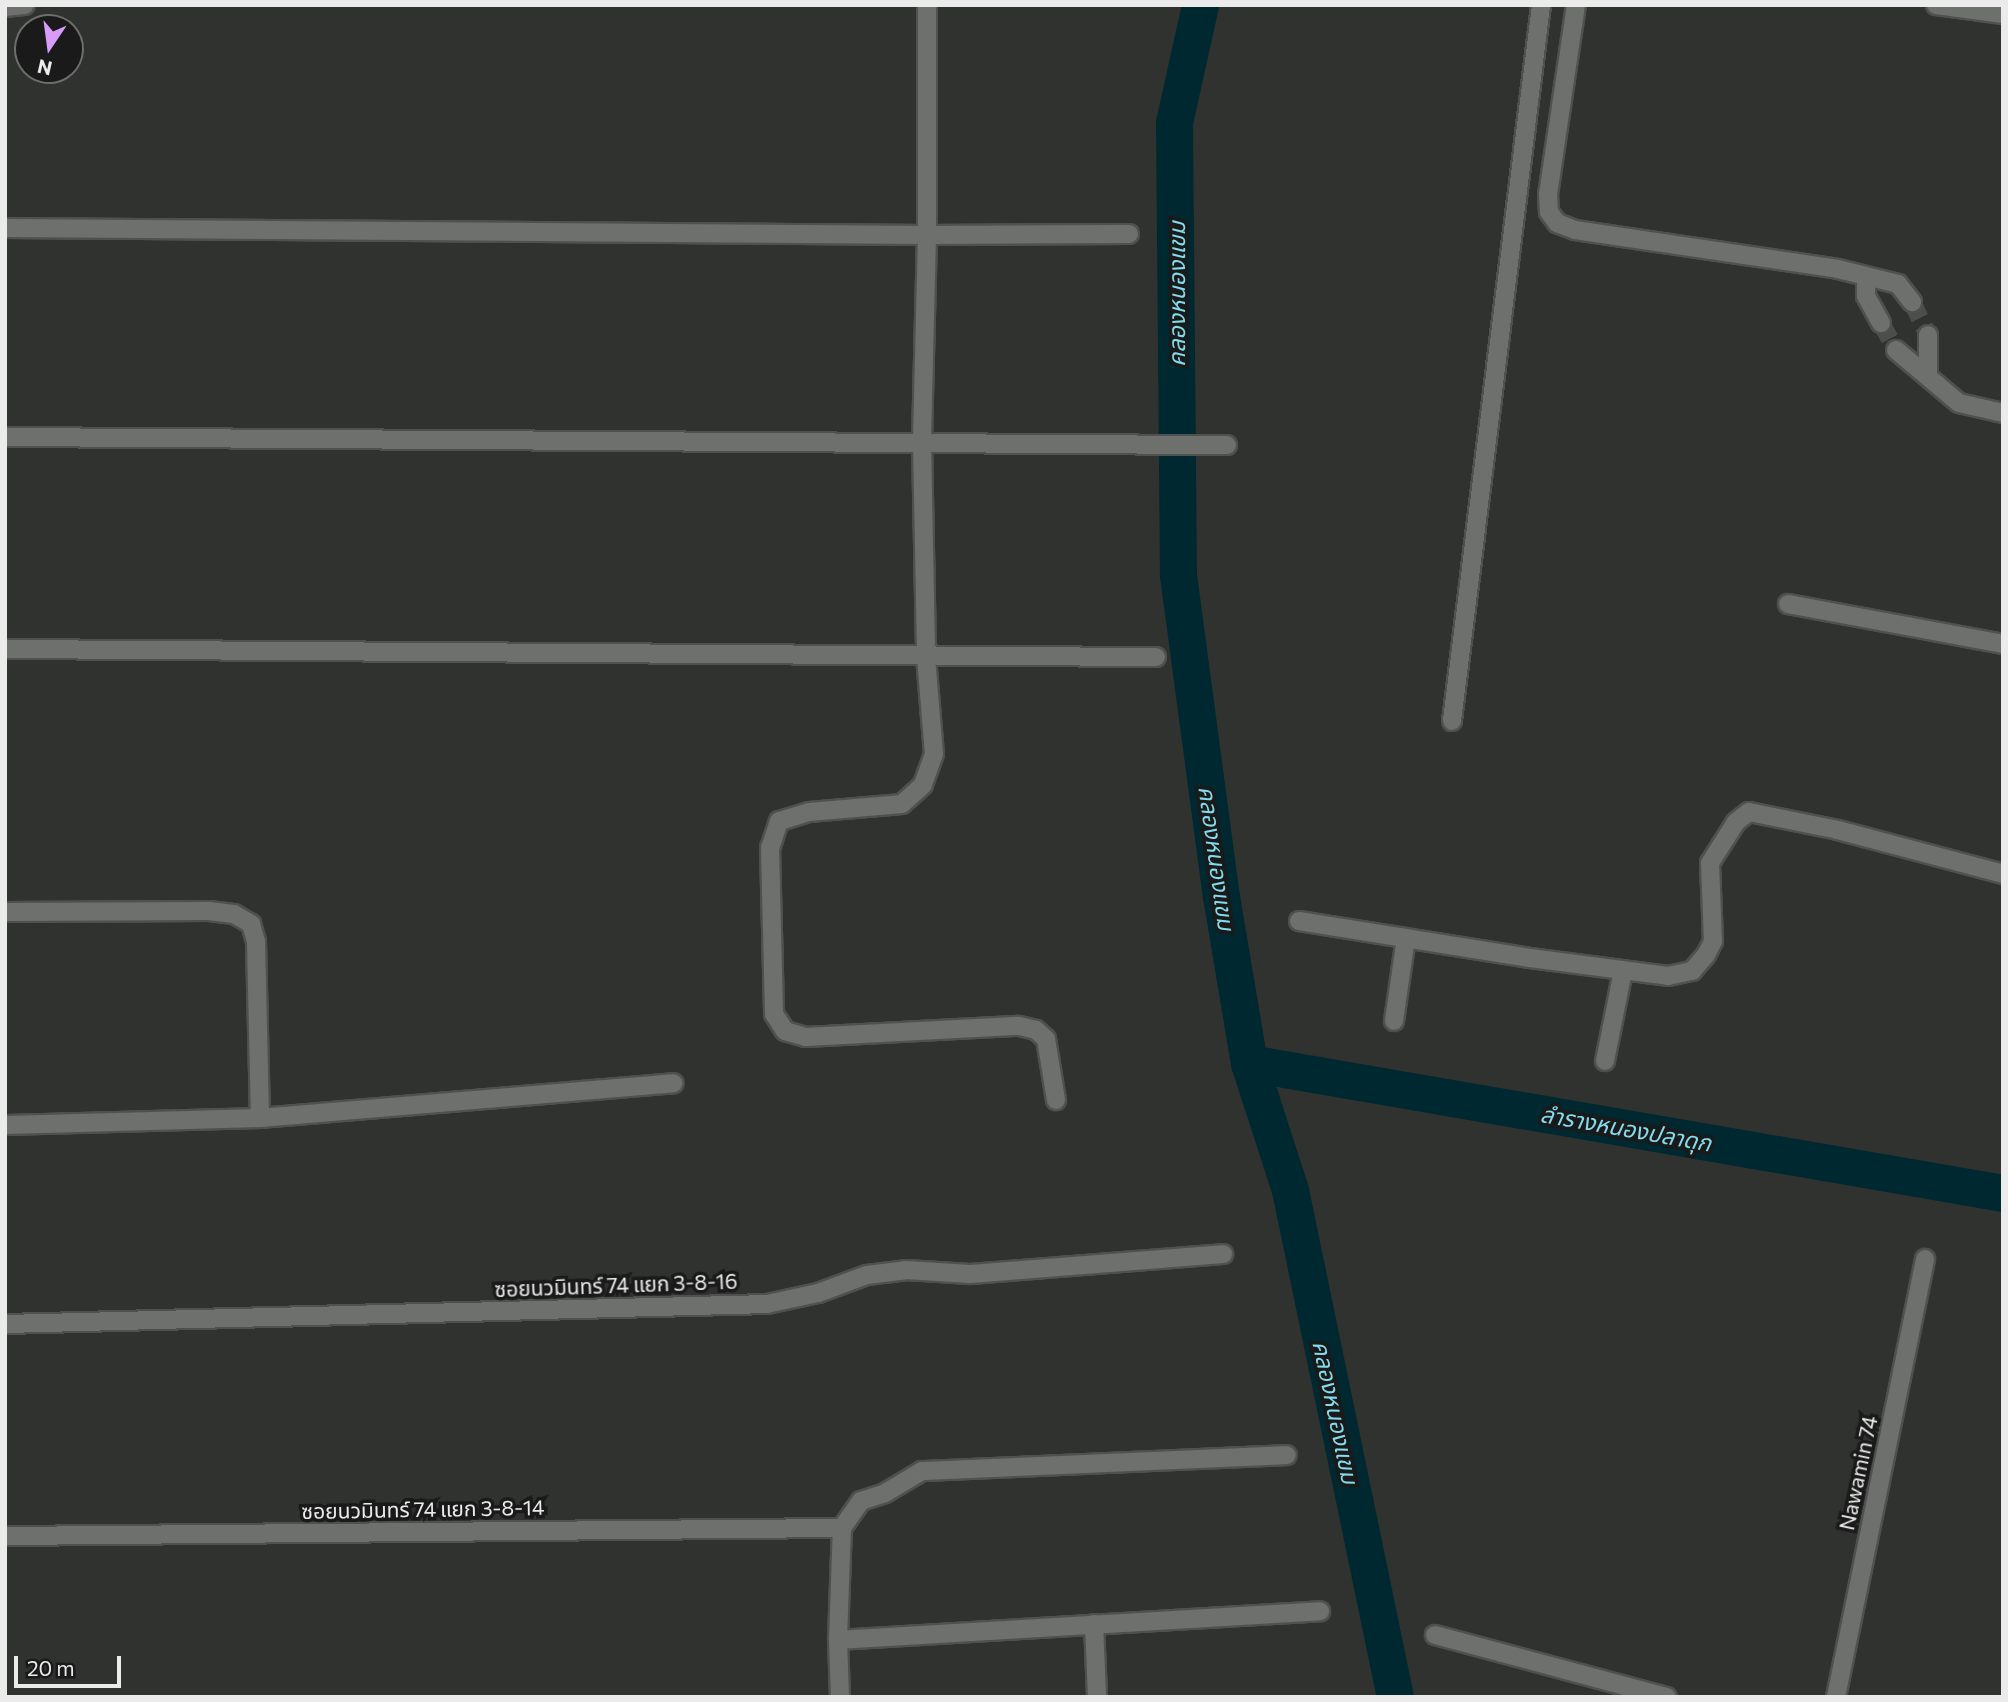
<!DOCTYPE html>
<html>
<head>
<meta charset="utf-8">
<style>
  body { margin:0 }
  #map { position:relative; width:2008px; height:1702px; overflow:hidden; background:#303230; font-family:Commissioner,"Noto Sans Thai",sans-serif }
  div>[style] { position:absolute }
  .canal>* { height:37px; margin:-18.5px; padding:0 18.5px; transform-origin:18.5px; border-radius:18.5px; background:#002830 }
  .street-tunnel>* { height:18px; margin-top:-9px; transform-origin:0; background:repeating-linear-gradient(90deg,#4c4e4c 0 18px,transparent 0 27px) }
  .roads { filter:drop-shadow(2px 0 #4f504f) drop-shadow(-2px 0 #4f504f) drop-shadow(0 2px #4f504f) drop-shadow(0 -2px #4f504f) }
  .street>* { height:18px; margin:-9px; padding:0 9px; transform-origin:9px; border-radius:9px; background:#6e706e }
  span { translate:-50% -50%; white-space:nowrap; text-align:center; line-height:1.15; -webkit-text-stroke:7px #191a19; paint-order:stroke }
  .street-label { font-size:21px; color:#eaebea }
  .water-label { font-size:23px; color:#83dcee; font-style:italic }
  .frame { position:absolute; inset:0; border:7px solid #eaebea; pointer-events:none }
  .north { position:absolute; left:14px; top:14px; width:70px; height:70px; box-sizing:border-box; background:#191a19; border:2px solid #6d6e6d; border-radius:50%; rotate:193deg; font-size:19px; font-weight:700; line-height:28px; text-align:center; color:#eaebea }
  .north::after { content:''; display:block; margin:auto; width:24px; height:32px; background:#d89bf8; clip-path:polygon(50% 0,100% 100%,50% 72%,0 100%) }
  .scale { position:absolute; left:14px; top:1656px; width:107px; height:32px; box-sizing:border-box; border:4px solid #eaebea; border-top:0; padding-left:9px; font-size:21px; line-height:24px; white-space:nowrap; color:#eaebea; -webkit-text-stroke:5px #191a19; paint-order:stroke }
</style>
</head>
<body>
<div id="map">
  <div class="canal">
    <i style="left:1200px;top:5px;width:120px;rotate:102.5deg"></i>
    <i style="left:1174px;top:122px;width:453px;rotate:89.5deg"></i>
    <i style="left:1178px;top:575px;width:324px;rotate:82.4deg"></i>
    <i style="left:1221px;top:896px;width:169px;rotate:80.5deg"></i>
    <i style="left:1249px;top:1063px;width:133px;rotate:72.1deg"></i>
    <i style="left:1290px;top:1190px;width:518px;rotate:78.3deg"></i>
    <i style="left:1249px;top:1063px;width:765px;rotate:9.78deg"></i>
  </div>
  <div class="street-tunnel">
    <i style="left:1912px;top:302px;width:37px;rotate:64deg"></i>
    <i style="left:1881px;top:323px;width:31px;rotate:61deg"></i>
  </div>
  <div class="roads">
    <div class="street">
      <i style="left:927px;top:5px;width:230px;rotate:90deg"></i>
      <i style="left:927px;top:235px;width:207px;rotate:91.4deg"></i>
      <i style="left:922px;top:442px;width:215px;rotate:88.9deg"></i>
      <i style="left:926px;top:657px;width:97px;rotate:85.3deg"></i>
      <i style="left:934px;top:754px;width:33px;rotate:110deg"></i>
      <i style="left:923px;top:785px;width:28px;rotate:138deg"></i>
      <i style="left:902px;top:804px;width:93px;rotate:175.1deg"></i>
      <i style="left:809px;top:812px;width:31px;rotate:163deg"></i>
      <i style="left:779px;top:821px;width:28px;rotate:108deg"></i>
      <i style="left:770px;top:848px;width:166px;rotate:88.6deg"></i>
      <i style="left:774px;top:1014px;width:20px;rotate:57deg"></i>
      <i style="left:785px;top:1031px;width:22px;rotate:16deg"></i>
      <i style="left:806px;top:1037px;width:213px;rotate:-3deg"></i>
      <i style="left:1019px;top:1026px;width:17px;rotate:13deg"></i>
      <i style="left:1036px;top:1030px;width:13px;rotate:42deg"></i>
      <i style="left:1046px;top:1039px;width:62px;rotate:80.7deg"></i>
      <i style="left:1576px;top:5px;width:191px;rotate:98.4deg"></i>
      <i style="left:1548px;top:194px;width:18px;rotate:87deg"></i>
      <i style="left:1549px;top:212px;width:14px;rotate:54deg"></i>
      <i style="left:1557px;top:223px;width:19px;rotate:21deg"></i>
      <i style="left:1575px;top:230px;width:266px;rotate:8.4deg"></i>
      <i style="left:1838px;top:269px;width:62px;rotate:14deg"></i>
      <i style="left:1898px;top:284px;width:23px;rotate:52deg"></i>
      <i style="left:1936px;top:5px;width:68px;rotate:7.7deg"></i>
      <i style="left:5px;top:7px;width:20px;rotate:-6deg"></i>
      <i style="left:5px;top:228px;width:922px;rotate:0.43deg"></i>
      <i style="left:927px;top:235px;width:202px;rotate:-0.3deg"></i>
      <i style="left:1866px;top:278px;width:18px;rotate:90deg"></i>
      <i style="left:1866px;top:296px;width:31px;rotate:61deg"></i>
      <i style="left:1928px;top:335px;width:41px;rotate:90deg"></i>
      <i style="left:1896px;top:350px;width:82px;rotate:40.1deg"></i>
      <i style="left:1959px;top:403px;width:45px;rotate:12.8deg"></i>
      <i style="left:5px;top:437px;width:1222px;rotate:0.38deg"></i>
      <i style="left:1788px;top:604px;width:219px;rotate:10.5deg"></i>
      <i style="left:5px;top:649px;width:1151px;rotate:0.4deg"></i>
      <i style="left:1452px;top:721px;width:722px;rotate:-82.91deg"></i>
      <i style="left:5px;top:912px;width:204px;rotate:-0.3deg"></i>
      <i style="left:209px;top:911px;width:25px;rotate:7deg"></i>
      <i style="left:234px;top:914px;width:20px;rotate:30deg"></i>
      <i style="left:251px;top:924px;width:19px;rotate:74deg"></i>
      <i style="left:256px;top:942px;width:176px;rotate:88.7deg"></i>
      <i style="left:1299px;top:921px;width:234px;rotate:9.1deg"></i>
      <i style="left:1530px;top:958px;width:139px;rotate:7.4deg"></i>
      <i style="left:1668px;top:976px;width:25px;rotate:-12deg"></i>
      <i style="left:1692px;top:971px;width:21px;rotate:-49deg"></i>
      <i style="left:1706px;top:955px;width:16px;rotate:-63deg"></i>
      <i style="left:1713px;top:941px;width:78px;rotate:-92.2deg"></i>
      <i style="left:1710px;top:863px;width:49px;rotate:-57.6deg"></i>
      <i style="left:1736px;top:822px;width:16px;rotate:-38deg"></i>
      <i style="left:1749px;top:812px;width:91px;rotate:11.4deg"></i>
      <i style="left:1838px;top:830px;width:171px;rotate:14.9deg"></i>
      <i style="left:1394px;top:1021px;width:84px;rotate:-81.8deg"></i>
      <i style="left:1605px;top:1061px;width:92px;rotate:-78.7deg"></i>
      <i style="left:5px;top:1125px;width:255px;rotate:-1.6deg"></i>
      <i style="left:260px;top:1118px;width:415px;rotate:-4.8deg"></i>
      <i style="left:5px;top:1324px;width:762px;rotate:-1.5deg"></i>
      <i style="left:767px;top:1304px;width:52px;rotate:-12.2deg"></i>
      <i style="left:818px;top:1293px;width:52px;rotate:-20.2deg"></i>
      <i style="left:867px;top:1275px;width:39px;rotate:-7deg"></i>
      <i style="left:906px;top:1270px;width:64px;rotate:3.6deg"></i>
      <i style="left:970px;top:1274px;width:254px;rotate:-4.5deg"></i>
      <i style="left:5px;top:1536px;width:837px;rotate:-0.55deg"></i>
      <i style="left:1094px;top:1624px;width:73px;rotate:87.6deg"></i>
      <i style="left:1435px;top:1635px;width:240px;rotate:15deg"></i>
      <i style="left:838px;top:1640px;width:483px;rotate:-3.4deg"></i>
      <i style="left:840px;top:1697px;width:57px;rotate:-92deg"></i>
      <i style="left:838px;top:1640px;width:112px;rotate:-88deg"></i>
      <i style="left:842px;top:1528px;width:33px;rotate:-55deg"></i>
      <i style="left:861px;top:1501px;width:25px;rotate:-18deg"></i>
      <i style="left:885px;top:1493px;width:43px;rotate:-30.7deg"></i>
      <i style="left:922px;top:1471px;width:365px;rotate:-2.5deg"></i>
      <i style="left:1836px;top:1697px;width:447px;rotate:-78.5deg"></i>
    </div>
  </div>
  <div class="street-label">
    <span style="left:616px;top:1285px;rotate:-2deg">ซอยนวมินทร์ 74 แยก 3-8-16</span>
    <span style="left:1858px;top:1473px;rotate:-78deg">Nawamin 74</span>
    <span style="left:423px;top:1509px;rotate:-1deg">ซอยนวมินทร์ 74 แยก 3-8-14</span>
  </div>
  <div class="water-label">
    <span style="left:1176px;top:294px;rotate:-90deg">คลองหนองแขม</span>
    <span style="left:1217px;top:858px;rotate:82deg">คลองหนองแขม</span>
    <span style="left:1626px;top:1128px;rotate:10deg">ลำรางหนองปลาดุก</span>
    <span style="left:1336px;top:1412px;rotate:78deg">คลองหนองแขม</span>
  </div>
  <div class="frame"></div>
  <div class="north">N</div>
  <div class="scale">20 m</div>
</div>
</body>
</html>
